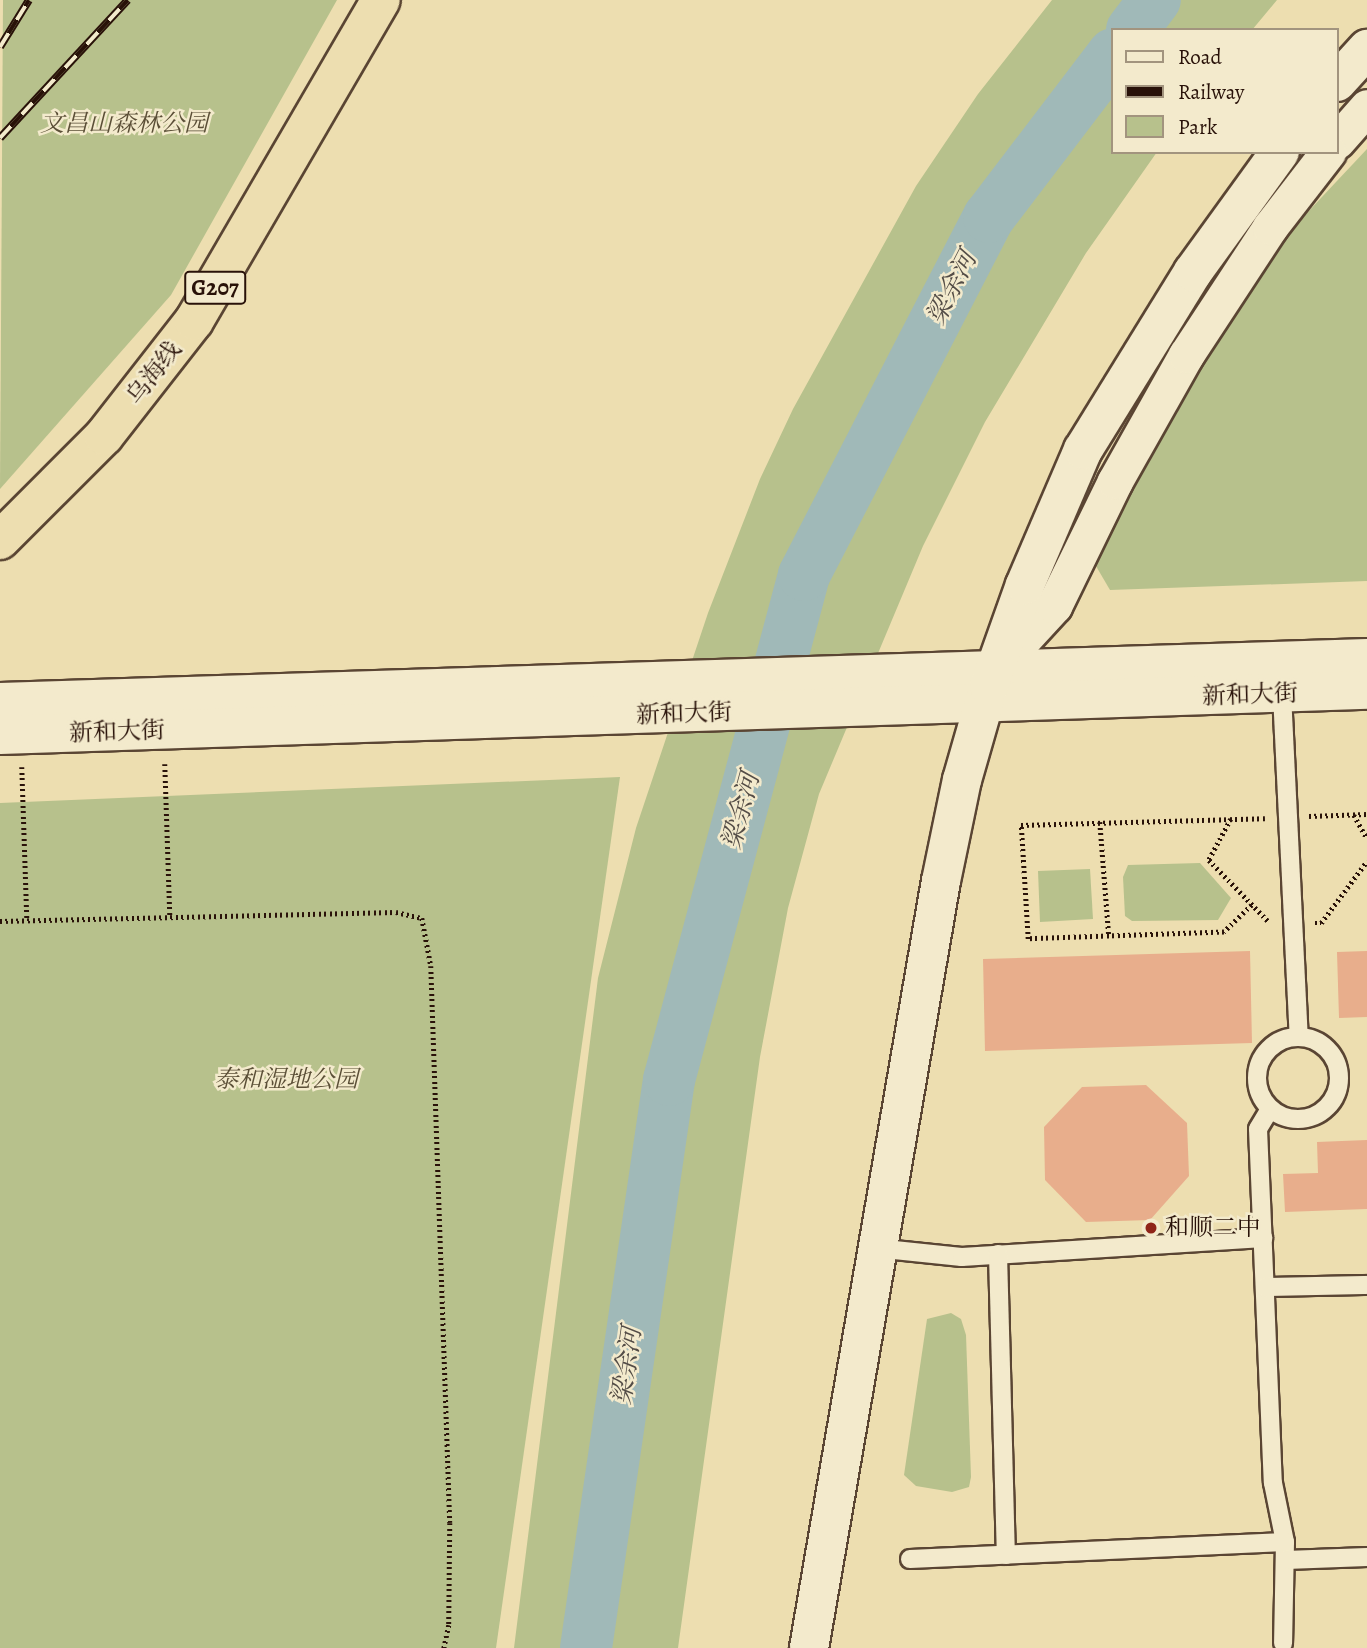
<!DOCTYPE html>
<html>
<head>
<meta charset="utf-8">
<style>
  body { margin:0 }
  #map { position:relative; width:1367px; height:1648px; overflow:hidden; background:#eddeb0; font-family:Alegreya,"Noto Serif SC",serif }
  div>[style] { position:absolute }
  .green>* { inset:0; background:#b7c18c }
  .river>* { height:52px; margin:-26px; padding:0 26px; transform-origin:26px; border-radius:26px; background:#a0b9b8 }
  .building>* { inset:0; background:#e8ae8c }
  .path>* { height:4.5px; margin-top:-2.25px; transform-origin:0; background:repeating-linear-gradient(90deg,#291209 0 2px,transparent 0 5.5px) }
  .roads { filter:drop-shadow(2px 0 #5a4533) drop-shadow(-2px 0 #5a4533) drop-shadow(0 2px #5a4533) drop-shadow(0 -2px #5a4533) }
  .lane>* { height:18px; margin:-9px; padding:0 9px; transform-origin:9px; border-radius:9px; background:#f3eacc }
  .lane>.ring { margin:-9px; padding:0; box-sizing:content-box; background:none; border:18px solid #f3eacc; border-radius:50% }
  .street>* { height:35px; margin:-17.5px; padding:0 17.5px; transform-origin:17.5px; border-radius:17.5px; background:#f3eacc }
  .secondary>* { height:38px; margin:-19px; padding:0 19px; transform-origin:19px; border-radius:19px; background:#f3eacc }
  .highway>* { height:38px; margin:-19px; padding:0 19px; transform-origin:19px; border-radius:19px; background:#eddeb0 }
  .rail>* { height:8px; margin-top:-4px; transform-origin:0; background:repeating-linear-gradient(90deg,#f3eacc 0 16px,#291209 0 32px); box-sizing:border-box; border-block:2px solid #291209 }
  .dots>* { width:19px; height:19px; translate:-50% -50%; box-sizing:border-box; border:4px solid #f3eacc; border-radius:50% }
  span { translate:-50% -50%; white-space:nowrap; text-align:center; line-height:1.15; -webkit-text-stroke:5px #f3eacc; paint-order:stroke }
  .shield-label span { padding:2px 5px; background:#f3eacc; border:2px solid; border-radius:5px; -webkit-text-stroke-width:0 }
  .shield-label { font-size:23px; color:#291209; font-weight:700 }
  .park-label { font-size:24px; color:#5b4f37; font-style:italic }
  .street-label { font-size:24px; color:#291209 }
  .poi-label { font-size:24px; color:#291209 }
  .left { translate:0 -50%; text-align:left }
  .water-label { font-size:26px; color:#534c46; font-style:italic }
  .legend { position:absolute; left:1111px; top:28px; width:228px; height:126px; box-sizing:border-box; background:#f3eacc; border:2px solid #a2947e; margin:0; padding:9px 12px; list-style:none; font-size:21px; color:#291209 }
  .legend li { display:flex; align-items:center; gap:14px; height:35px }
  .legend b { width:35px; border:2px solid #a2947e }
</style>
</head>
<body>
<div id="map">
  <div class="green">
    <i style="clip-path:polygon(3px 0,337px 0,171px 295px,0 489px)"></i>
    <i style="clip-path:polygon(1052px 0,1277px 0,1252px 30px,1113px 30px,1113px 152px,1157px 152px,1086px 253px,985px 422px,923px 546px,819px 794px,788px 908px,760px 1057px,678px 1648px,514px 1648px,598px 978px,636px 828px,708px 613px,760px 479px,793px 409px,916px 186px,978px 94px)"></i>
    <i style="clip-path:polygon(1367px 149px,1367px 581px,1110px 590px,1093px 561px,1191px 378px,1290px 231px)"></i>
    <i style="clip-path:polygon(620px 777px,496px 1648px,0 1648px,0 803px)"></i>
    <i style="clip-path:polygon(1200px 863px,1231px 898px,1218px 920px,1132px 921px,1125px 916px,1123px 877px,1128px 865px)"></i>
    <i style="clip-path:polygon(1090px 869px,1093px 919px,1040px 922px,1038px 871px)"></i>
    <i style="clip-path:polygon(951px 1313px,961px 1319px,966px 1335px,971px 1477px,969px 1487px,952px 1492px,916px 1486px,904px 1475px,927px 1319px)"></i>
  </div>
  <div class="river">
    <i style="left:1132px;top:30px;width:38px;rotate:-53deg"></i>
    <i style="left:586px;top:1648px;width:574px;rotate:-81.69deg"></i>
    <i style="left:669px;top:1080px;width:523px;rotate:-75.03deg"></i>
    <i style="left:804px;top:575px;width:403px;rotate:-62.7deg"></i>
    <i style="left:989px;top:217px;width:205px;rotate:-52.7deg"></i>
  </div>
  <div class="building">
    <i style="clip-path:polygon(1250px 951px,1252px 1043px,985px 1051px,983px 959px)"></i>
    <i style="clip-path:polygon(1367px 951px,1367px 1017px,1339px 1018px,1337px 952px)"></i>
    <i style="clip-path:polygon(1146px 1085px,1187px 1123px,1189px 1176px,1150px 1220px,1086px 1222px,1045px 1180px,1044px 1127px,1082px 1087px)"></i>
    <i style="clip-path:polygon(1367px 1140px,1367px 1209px,1285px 1212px,1283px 1174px,1318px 1173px,1317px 1142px)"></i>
  </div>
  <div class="path">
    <i style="left:165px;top:764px;width:153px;rotate:88.1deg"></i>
    <i style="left:22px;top:767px;width:153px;rotate:88.1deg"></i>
    <i style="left:1354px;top:815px;width:26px;rotate:61deg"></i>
    <i style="left:1309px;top:816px;width:58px;rotate:-2deg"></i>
    <i style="left:1231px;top:819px;width:47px;rotate:118.2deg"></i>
    <i style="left:1209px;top:860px;width:86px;rotate:45.9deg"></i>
    <i style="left:1100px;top:822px;width:114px;rotate:85.5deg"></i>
    <i style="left:1252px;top:905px;width:39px;rotate:136deg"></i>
    <i style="left:1224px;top:932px;width:196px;rotate:178deg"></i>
    <i style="left:1028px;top:939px;width:114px;rotate:-93.5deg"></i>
    <i style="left:1021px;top:825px;width:244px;rotate:-1.6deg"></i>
    <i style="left:0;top:921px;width:396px;rotate:-1.3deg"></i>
    <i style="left:396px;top:912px;width:27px;rotate:13deg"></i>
    <i style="left:422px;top:918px;width:49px;rotate:79.4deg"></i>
    <i style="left:431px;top:966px;width:557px;rotate:88.05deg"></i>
    <i style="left:450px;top:1523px;width:102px;rotate:90.6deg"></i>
    <i style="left:449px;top:1625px;width:24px;rotate:102deg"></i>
    <i style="left:1315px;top:923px;width:6px"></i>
    <i style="left:1321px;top:923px;width:77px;rotate:-53.4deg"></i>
  </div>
  <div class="roads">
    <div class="lane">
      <i style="left:1282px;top:694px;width:343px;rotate:87.2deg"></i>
      <i class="ring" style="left:1257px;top:1037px;width:64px;height:64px"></i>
      <i style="left:1270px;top:1109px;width:23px;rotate:121deg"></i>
      <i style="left:1258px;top:1129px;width:354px;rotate:87.6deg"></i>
      <i style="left:1273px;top:1483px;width:60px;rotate:78.5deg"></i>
      <i style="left:1285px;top:1542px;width:101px;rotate:91.1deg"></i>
      <i style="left:875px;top:1248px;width:87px;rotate:5.9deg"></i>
      <i style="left:962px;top:1257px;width:302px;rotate:-3.6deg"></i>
      <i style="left:998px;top:1254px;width:301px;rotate:88.5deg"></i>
      <i style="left:1265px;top:1287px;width:102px;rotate:-1.1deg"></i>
      <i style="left:910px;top:1559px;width:375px;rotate:-2.6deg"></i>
      <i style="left:1286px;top:1560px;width:81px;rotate:-2.1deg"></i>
    </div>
    <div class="street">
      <i style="left:1337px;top:141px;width:45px;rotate:-48.6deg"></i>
      <i style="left:996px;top:669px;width:86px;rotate:-47.4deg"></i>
      <i style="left:1054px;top:606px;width:139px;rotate:-64deg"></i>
      <i style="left:1115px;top:481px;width:145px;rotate:-60.6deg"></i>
      <i style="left:1186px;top:355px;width:153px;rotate:-56.7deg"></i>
      <i style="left:1270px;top:227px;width:95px;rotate:-52.3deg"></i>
    </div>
    <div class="secondary">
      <i style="left:1337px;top:82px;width:45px;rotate:-47.7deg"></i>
      <i style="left:0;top:702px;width:1368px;rotate:-1.84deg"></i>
      <i style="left:0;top:735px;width:1368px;rotate:-1.89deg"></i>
      <i style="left:809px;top:1648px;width:778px;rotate:-80.24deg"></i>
      <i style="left:941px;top:881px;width:103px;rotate:-78.3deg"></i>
      <i style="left:962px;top:780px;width:98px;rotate:-74deg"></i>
      <i style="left:989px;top:686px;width:107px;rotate:-70.4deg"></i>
      <i style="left:1025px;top:585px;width:147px;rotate:-66.8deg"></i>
      <i style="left:1083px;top:450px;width:209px;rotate:-58.3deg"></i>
      <i style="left:1193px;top:272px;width:148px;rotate:-54.1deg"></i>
    </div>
    <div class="highway">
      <i style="left:0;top:540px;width:147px;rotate:-45deg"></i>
      <i style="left:104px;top:436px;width:146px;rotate:-52deg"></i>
      <i style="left:194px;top:321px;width:371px;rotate:-59.8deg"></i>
    </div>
  </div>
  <div class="rail">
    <i style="left:0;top:47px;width:55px;rotate:-58.3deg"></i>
    <i style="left:0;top:138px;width:188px;rotate:-47.2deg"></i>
  </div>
  <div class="dots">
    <i style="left:1151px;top:1228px;background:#8f2418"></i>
  </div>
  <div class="shield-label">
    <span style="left:215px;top:288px">G207</span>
  </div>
  <div class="park-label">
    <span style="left:124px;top:124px">文昌山森林公园</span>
    <span style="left:286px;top:1080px">泰和湿地公园</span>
  </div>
  <div class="street-label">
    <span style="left:154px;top:373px;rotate:-52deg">乌海线</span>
    <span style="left:1250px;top:695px;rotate:-2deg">新和大街</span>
    <span style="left:684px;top:714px;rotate:-2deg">新和大街</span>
    <span style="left:117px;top:732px;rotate:-2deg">新和大街</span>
  </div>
  <div class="poi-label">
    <span class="left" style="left:1165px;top:1228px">和顺二中</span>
  </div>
  <div class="water-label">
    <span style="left:952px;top:288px;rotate:-63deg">梁余河</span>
    <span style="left:741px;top:811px;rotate:-75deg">梁余河</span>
    <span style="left:627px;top:1366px;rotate:-82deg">梁余河</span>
  </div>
  <ul class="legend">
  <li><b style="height:9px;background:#f3eacc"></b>Road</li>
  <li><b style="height:9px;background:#291209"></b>Railway</li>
  <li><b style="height:19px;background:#b7c18c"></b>Park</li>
  </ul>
</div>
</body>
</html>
